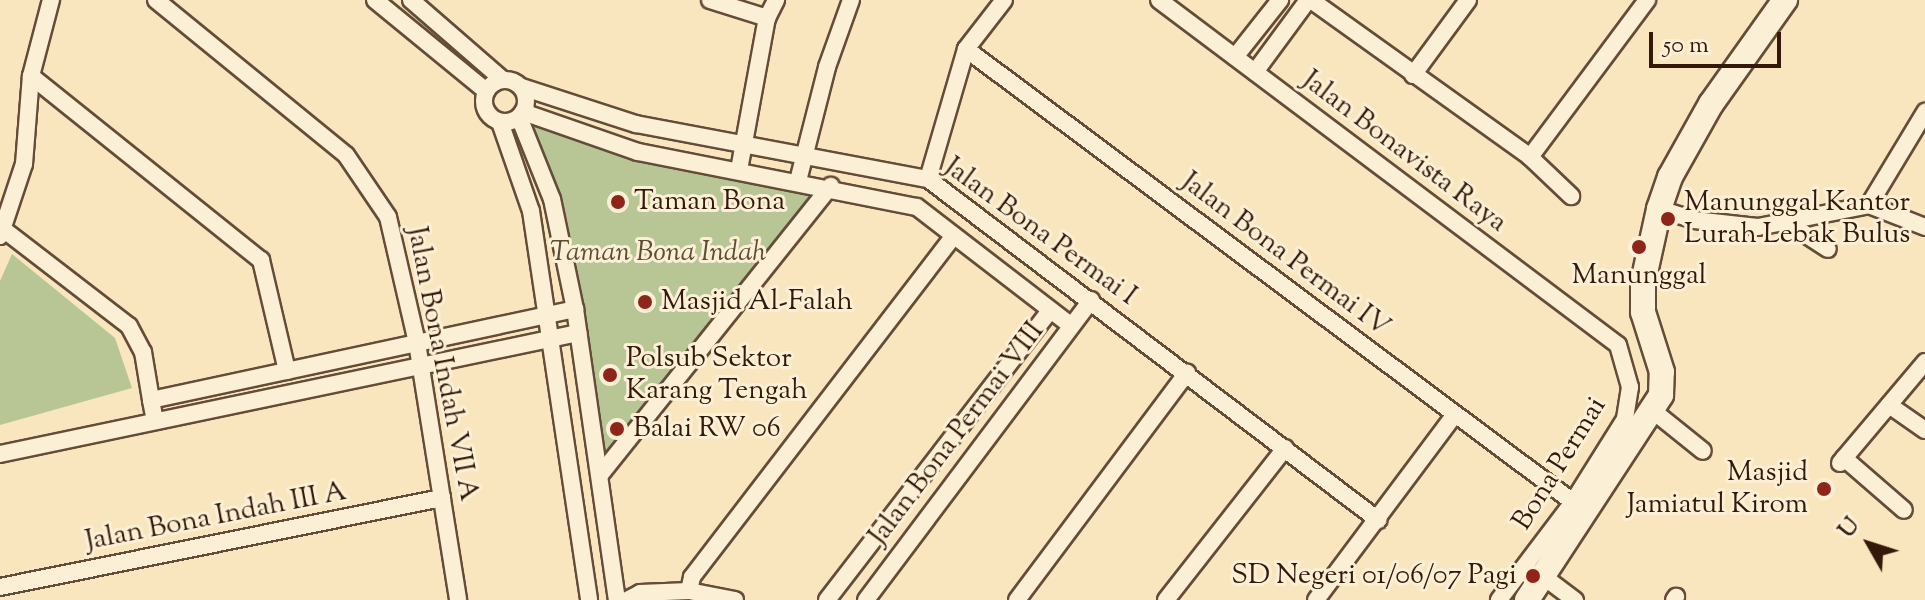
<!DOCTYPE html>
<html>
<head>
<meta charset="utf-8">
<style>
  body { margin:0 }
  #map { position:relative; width:1925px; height:600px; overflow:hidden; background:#f9e6be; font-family:"Sorts Mill Goudy",serif }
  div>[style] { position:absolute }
  .green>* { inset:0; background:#b8c696 }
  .roads { filter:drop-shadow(2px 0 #654c38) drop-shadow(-2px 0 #654c38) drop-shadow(0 2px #654c38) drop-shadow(0 -2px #654c38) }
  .street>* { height:16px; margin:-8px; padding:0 8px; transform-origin:8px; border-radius:8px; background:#fbefd5 }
  .street>.ring { margin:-8px; padding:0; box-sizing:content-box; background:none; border:16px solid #fbefd5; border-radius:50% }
  .secondary>* { height:24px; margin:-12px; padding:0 12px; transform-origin:12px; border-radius:12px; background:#fbefd5 }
  .dots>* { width:22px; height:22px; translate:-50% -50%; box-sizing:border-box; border:4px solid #fbefd5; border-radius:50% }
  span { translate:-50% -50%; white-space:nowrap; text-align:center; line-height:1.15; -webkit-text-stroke:6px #fbefd5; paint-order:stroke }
  .street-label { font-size:28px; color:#34190b }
  .poi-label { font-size:28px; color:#34190b }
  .left { translate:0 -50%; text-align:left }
  .right { translate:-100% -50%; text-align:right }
  .park-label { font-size:28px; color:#5c4d35; font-style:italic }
  .north { position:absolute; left:1829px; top:504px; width:80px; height:80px; -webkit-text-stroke:6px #fbefd5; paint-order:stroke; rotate:309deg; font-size:22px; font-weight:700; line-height:32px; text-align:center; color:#34190b }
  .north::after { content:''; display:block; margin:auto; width:28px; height:36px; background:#34190b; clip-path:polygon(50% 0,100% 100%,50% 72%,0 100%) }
  .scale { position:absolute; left:1649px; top:32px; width:132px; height:36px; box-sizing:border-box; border:4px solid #34190b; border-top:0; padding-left:10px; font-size:24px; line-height:28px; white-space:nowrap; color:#34190b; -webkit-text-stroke:6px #fbefd5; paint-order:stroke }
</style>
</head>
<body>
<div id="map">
  <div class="green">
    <i style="clip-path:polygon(527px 122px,636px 159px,818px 191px,605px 459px,582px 316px)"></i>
    <i style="clip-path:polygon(12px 254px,115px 338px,132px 388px,0 425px,0 281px)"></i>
  </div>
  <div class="roads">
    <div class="street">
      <i style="left:156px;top:0;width:245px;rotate:39.2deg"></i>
      <i style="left:346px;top:155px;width:75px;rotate:55.9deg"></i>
      <i style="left:388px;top:217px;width:129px;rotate:77deg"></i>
      <i style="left:417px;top:343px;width:260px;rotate:80.9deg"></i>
      <i style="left:375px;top:0;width:144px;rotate:39.3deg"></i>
      <i style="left:411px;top:0;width:122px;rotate:41deg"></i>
      <i style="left:710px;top:0;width:60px;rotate:17.5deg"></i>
      <i style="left:1159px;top:0;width:574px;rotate:36.93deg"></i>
      <i style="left:1618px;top:345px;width:44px;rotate:74.1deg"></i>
      <i style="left:1630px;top:387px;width:32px;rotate:99deg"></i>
      <i style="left:1625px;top:419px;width:98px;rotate:122.1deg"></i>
      <i style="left:1573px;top:502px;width:123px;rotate:127.1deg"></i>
      <i style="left:1311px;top:0;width:269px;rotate:35.6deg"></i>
      <i style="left:1530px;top:157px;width:57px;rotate:43.6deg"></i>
      <i style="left:966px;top:49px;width:757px;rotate:36.73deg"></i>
      <i style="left:1235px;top:57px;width:73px;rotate:-51.7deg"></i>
      <i style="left:1255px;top:72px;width:89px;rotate:-53.6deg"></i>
      <i style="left:1413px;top:75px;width:93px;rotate:-53.7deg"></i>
      <i style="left:31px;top:76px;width:295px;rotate:38.7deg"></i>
      <i style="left:261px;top:260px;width:114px;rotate:76.8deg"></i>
      <i class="ring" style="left:484px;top:80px;width:26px;height:26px"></i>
      <i style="left:522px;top:87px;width:120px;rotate:18deg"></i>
      <i style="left:636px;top:124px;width:297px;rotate:10.7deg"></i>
      <i style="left:928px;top:179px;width:565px;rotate:37.15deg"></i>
      <i style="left:523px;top:112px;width:122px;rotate:19.2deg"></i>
      <i style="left:638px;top:152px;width:284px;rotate:11.2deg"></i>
      <i style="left:917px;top:207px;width:193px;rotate:37.6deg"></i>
      <i style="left:519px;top:117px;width:88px;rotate:68.1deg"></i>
      <i style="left:552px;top:199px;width:112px;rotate:78.2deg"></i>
      <i style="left:575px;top:309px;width:294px;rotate:81.8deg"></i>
      <i style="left:500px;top:122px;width:94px;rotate:70.8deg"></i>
      <i style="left:531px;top:211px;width:393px;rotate:81.5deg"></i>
      <i style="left:1530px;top:157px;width:196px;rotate:-53.3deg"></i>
      <i style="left:739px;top:170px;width:155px;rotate:-79.6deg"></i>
      <i style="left:767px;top:18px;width:20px;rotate:-63deg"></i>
      <i style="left:928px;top:179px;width:135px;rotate:-73.7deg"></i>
      <i style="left:966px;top:49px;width:62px;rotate:-52.2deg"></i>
      <i style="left:798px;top:181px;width:118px;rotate:-75.7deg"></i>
      <i style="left:827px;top:67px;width:71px;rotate:-70.3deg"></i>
      <i style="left:1869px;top:205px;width:109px;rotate:-58.9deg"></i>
      <i style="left:1659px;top:209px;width:37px;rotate:17deg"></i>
      <i style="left:1694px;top:220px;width:64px;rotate:6.2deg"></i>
      <i style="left:1758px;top:227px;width:113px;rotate:-11.2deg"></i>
      <i style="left:1869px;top:205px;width:60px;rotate:21.4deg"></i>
      <i style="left:1785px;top:221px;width:51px;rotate:33.1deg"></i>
      <i style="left:3px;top:229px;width:159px;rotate:37.6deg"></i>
      <i style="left:129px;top:326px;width:30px;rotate:62deg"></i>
      <i style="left:143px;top:352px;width:49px;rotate:80.5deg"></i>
      <i style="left:0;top:236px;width:76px;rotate:-71.6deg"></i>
      <i style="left:24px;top:164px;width:88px;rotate:-85.5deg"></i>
      <i style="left:31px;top:76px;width:79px;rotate:-75.3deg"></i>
      <i style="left:1889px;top:405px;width:44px;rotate:34.8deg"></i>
      <i style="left:1652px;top:410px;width:65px;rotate:38.8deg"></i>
      <i style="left:155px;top:421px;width:21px;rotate:-101deg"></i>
      <i style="left:151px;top:400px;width:434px;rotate:-12.1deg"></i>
      <i style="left:0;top:454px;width:591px;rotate:-11.82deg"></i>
      <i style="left:1844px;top:458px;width:79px;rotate:40.9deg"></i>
      <i style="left:1840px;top:463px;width:132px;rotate:-49.9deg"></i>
      <i style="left:600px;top:475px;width:370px;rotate:-51.4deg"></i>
      <i style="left:1544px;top:577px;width:39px;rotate:37deg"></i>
      <i style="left:0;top:587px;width:451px;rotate:-11.4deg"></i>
      <i style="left:689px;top:591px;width:14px;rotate:-78deg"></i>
      <i style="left:692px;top:577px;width:430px;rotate:-52.5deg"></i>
      <i style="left:627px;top:600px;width:15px;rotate:-28deg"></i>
      <i style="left:640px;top:593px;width:49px;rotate:-2.3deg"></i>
      <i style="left:689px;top:591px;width:47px;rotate:11.1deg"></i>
      <i style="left:827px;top:600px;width:366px;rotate:-52.4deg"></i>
      <i style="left:866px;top:600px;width:375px;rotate:-53.1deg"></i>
      <i style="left:1017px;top:600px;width:284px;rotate:-53.2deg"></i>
      <i style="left:1166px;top:600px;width:193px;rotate:-51.9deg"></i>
      <i style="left:1316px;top:600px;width:232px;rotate:-53.2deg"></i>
      <i style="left:1674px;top:600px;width:4px;rotate:-56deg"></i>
    </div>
    <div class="secondary">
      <i style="left:1527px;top:600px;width:245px;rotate:-56.8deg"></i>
      <i style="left:1661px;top:395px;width:23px;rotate:-88deg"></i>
      <i style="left:1662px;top:372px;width:63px;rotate:-107.6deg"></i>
      <i style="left:1643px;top:312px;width:30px;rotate:-90deg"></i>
      <i style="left:1643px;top:282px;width:75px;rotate:-77.6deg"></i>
      <i style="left:1659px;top:209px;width:34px;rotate:-71deg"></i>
      <i style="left:1670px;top:177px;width:84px;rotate:-60.7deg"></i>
      <i style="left:1711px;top:104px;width:128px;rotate:-54.6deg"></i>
    </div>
  </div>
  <div class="dots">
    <i style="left:618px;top:202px;background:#8f2418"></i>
    <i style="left:1668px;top:219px;background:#8f2418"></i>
    <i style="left:1639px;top:247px;background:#8f2418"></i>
    <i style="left:645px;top:302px;background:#8f2418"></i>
    <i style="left:610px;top:375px;background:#8f2418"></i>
    <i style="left:617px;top:429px;background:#8f2418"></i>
    <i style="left:1824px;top:489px;background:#8f2418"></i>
    <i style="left:1533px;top:576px;background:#8f2418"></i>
  </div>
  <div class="street-label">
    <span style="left:1404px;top:152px;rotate:37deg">Jalan Bonavista Raya</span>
    <span style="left:1040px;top:232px;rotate:36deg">Jalan Bona Permai I</span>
    <span style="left:1285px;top:255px;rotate:37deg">Jalan Bona Permai IV</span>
    <span style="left:442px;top:364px;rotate:79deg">Jalan Bona Indah VII A</span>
    <span style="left:957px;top:434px;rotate:-53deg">Jalan Bona Permai VIII</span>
    <span style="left:1560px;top:464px;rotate:-58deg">Bona Permai</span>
    <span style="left:216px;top:517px;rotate:-11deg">Jalan Bona Indah III A</span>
  </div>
  <div class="poi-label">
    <span class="left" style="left:634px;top:202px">Taman Bona</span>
    <span class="left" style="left:1684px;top:219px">Manunggal Kantor<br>Lurah Lebak Bulus</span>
    <span style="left:1639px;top:276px">Manunggal</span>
    <span class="left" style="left:661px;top:302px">Masjid Al-Falah</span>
    <span class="left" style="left:626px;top:375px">Polsub Sektor<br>Karang Tengah</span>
    <span class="left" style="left:633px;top:429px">Balai RW 06</span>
    <span class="right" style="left:1808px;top:489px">Masjid<br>Jamiatul Kirom</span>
    <span class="right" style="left:1517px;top:576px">SD Negeri 01/06/07 Pagi</span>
  </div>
  <div class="park-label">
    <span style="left:658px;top:253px">Taman Bona Indah</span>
  </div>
  <div class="north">U</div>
  <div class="scale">50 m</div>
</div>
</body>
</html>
